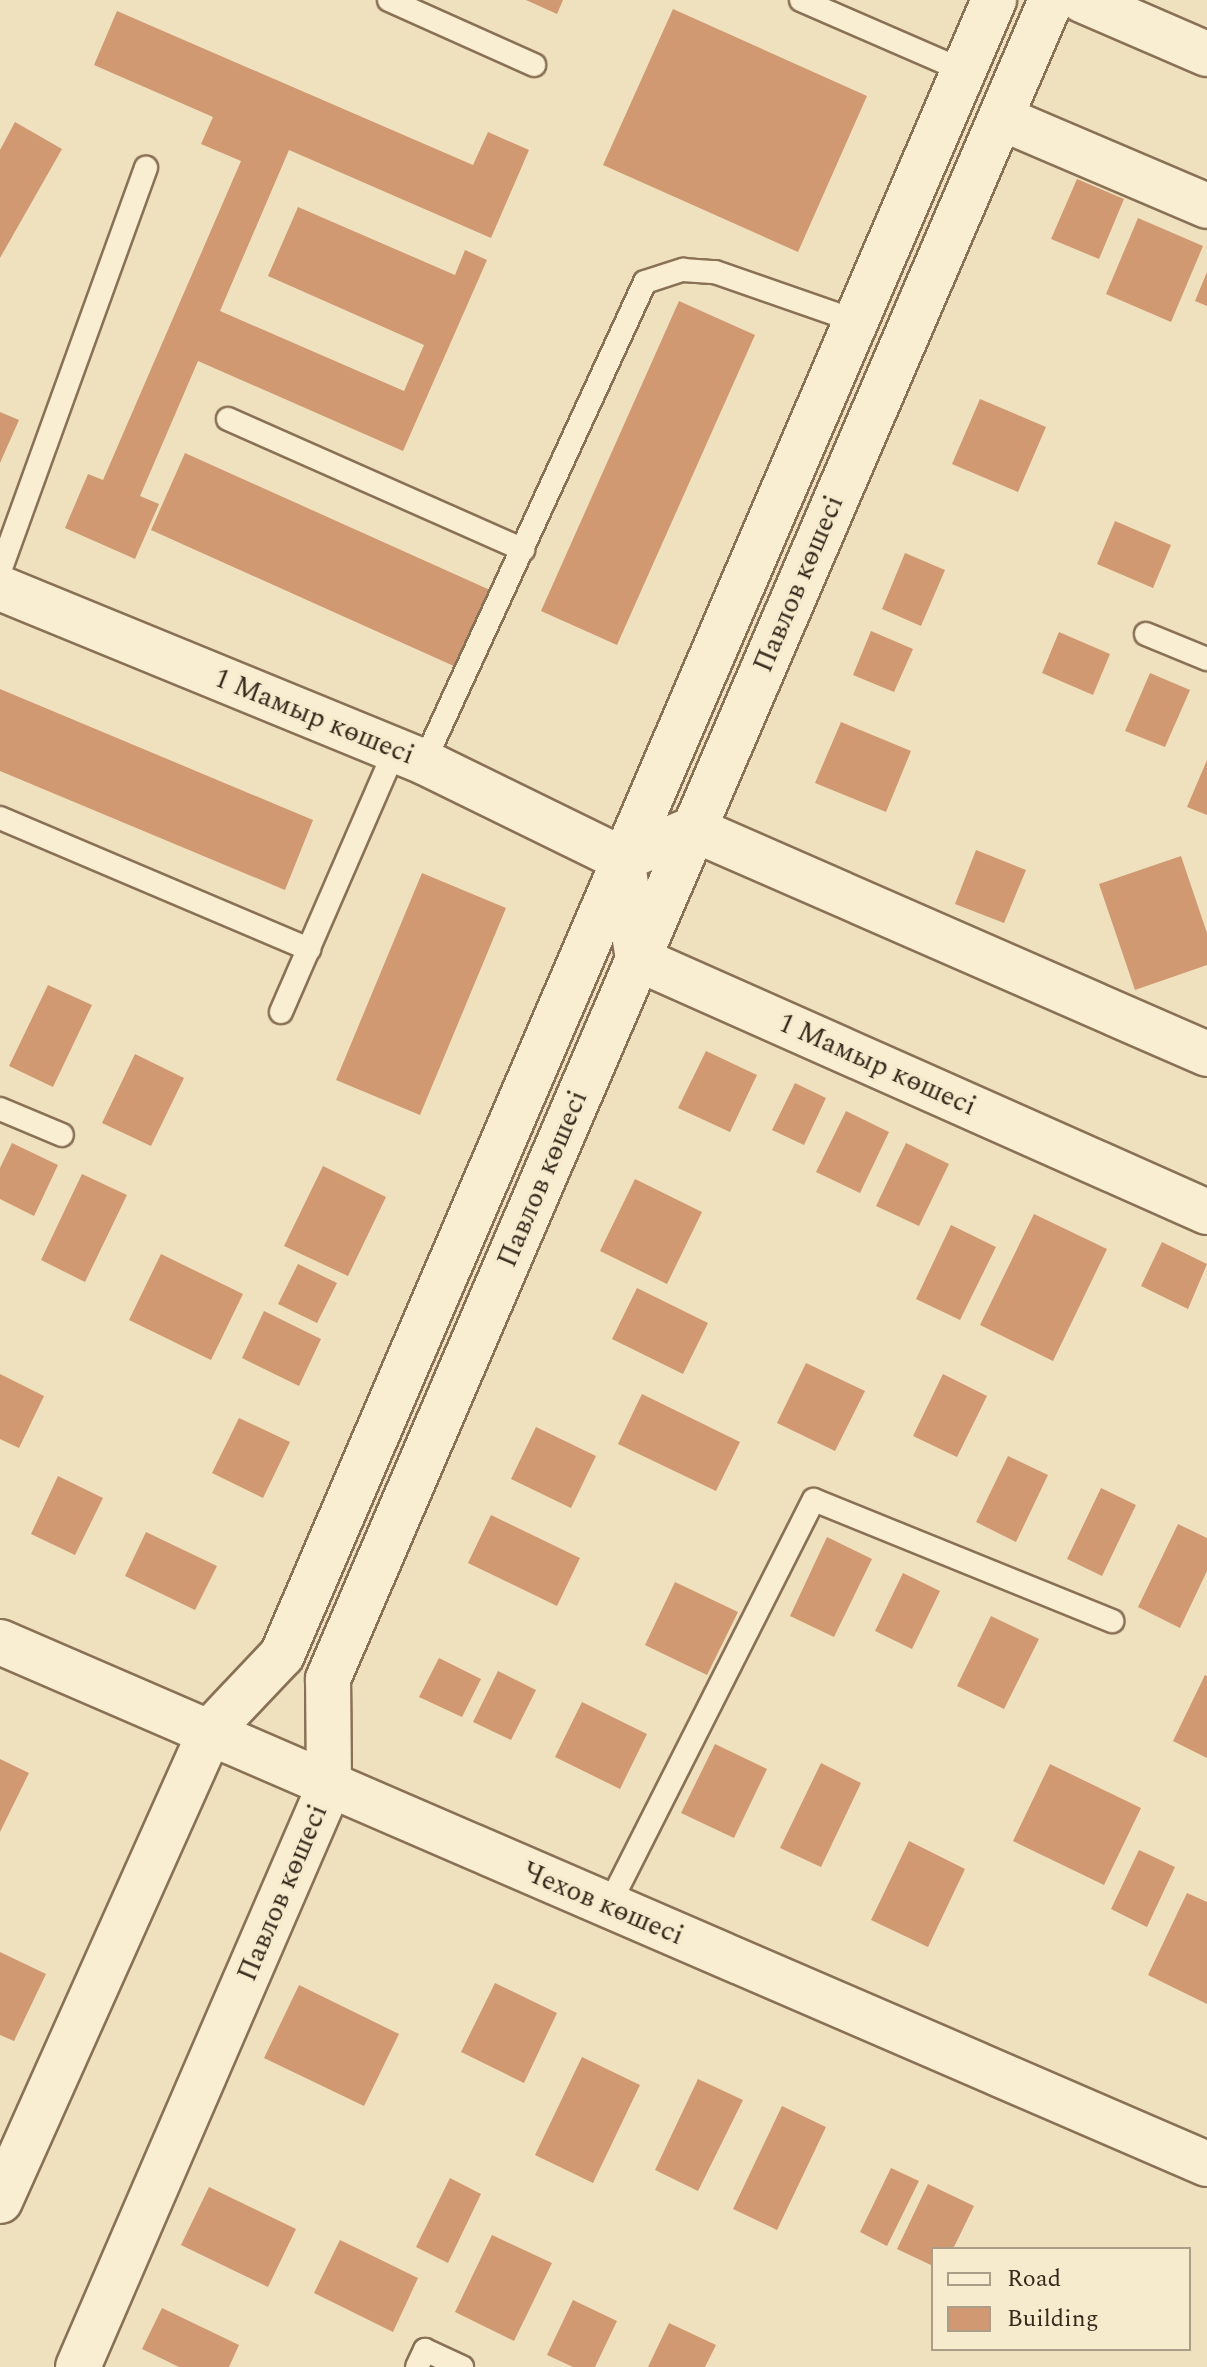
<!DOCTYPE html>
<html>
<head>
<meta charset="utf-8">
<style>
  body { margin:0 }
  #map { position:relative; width:1207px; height:2367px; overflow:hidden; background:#f0e1be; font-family:Spectral,serif }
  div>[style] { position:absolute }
  .building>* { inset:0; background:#d09972 }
  .roads { filter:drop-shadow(2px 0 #897156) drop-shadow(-2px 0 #897156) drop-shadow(0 2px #897156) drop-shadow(0 -2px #897156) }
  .lane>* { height:22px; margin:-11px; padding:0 11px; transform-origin:11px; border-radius:11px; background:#faeed2 }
  .street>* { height:44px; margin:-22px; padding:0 22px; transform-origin:22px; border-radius:22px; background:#faeed2 }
  .secondary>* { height:44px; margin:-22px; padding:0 22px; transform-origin:22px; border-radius:22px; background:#faeed2 }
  span { translate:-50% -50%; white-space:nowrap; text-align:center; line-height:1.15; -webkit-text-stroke:6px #f7ebce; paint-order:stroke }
  .street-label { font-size:28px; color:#38291c }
  .legend { position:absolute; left:931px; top:2247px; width:260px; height:104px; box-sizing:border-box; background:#f7ebce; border:2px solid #ab9d87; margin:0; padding:10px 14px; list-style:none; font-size:24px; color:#38291c }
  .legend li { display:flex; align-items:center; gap:16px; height:40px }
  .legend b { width:40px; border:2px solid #ab9d87 }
</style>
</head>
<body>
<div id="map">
  <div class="building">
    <i style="clip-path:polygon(526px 0,563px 0,557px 14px)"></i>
    <i style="clip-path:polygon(673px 9px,867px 96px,798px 252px,603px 165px)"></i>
    <i style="clip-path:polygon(117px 11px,473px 165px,488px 132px,529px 150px,491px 238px,289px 150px,220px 311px,404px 391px,424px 345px,268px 276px,298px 207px,455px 275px,465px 250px,487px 260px,403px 451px,198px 361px,140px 496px,159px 504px,135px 559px,65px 528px,88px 474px,103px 480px,241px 161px,201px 144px,213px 117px,94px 65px)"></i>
    <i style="clip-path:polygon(15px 122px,62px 149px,0 258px,0 150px)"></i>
    <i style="clip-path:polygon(1077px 179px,1124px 199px,1099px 259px,1051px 239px)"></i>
    <i style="clip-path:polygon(1138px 218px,1203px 246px,1171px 322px,1106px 294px)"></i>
    <i style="clip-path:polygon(1207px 272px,1207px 306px,1195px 301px)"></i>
    <i style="clip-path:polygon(679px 301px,755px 335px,617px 645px,541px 611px)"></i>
    <i style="clip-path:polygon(980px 399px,1046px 427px,1018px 492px,952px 464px)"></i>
    <i style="clip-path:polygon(0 412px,19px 420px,0 463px)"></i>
    <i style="clip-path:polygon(185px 453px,490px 590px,456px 667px,151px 530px)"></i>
    <i style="clip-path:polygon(1115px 521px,1171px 545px,1153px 588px,1097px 564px)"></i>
    <i style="clip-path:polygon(905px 553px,945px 570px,921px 626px,882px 609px)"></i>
    <i style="clip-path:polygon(871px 631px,913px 649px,894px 692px,853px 675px)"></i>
    <i style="clip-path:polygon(1059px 632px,1110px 654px,1093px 695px,1042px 673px)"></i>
    <i style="clip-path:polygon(1150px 673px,1190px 690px,1165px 747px,1125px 731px)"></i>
    <i style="clip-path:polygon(0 689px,313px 820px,285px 890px,0 771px)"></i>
    <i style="clip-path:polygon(841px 722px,911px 751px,886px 812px,815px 783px)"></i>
    <i style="clip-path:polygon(1207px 760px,1207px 815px,1187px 807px)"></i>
    <i style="clip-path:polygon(976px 850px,1026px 870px,1004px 923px,955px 904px)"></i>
    <i style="clip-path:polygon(1181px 856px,1207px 933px,1207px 965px,1135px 990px,1099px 884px)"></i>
    <i style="clip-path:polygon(422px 873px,506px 908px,420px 1115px,336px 1080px)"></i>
    <i style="clip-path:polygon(48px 985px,92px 1005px,53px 1087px,9px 1066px)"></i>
    <i style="clip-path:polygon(706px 1051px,757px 1075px,730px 1132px,678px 1108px)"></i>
    <i style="clip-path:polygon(135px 1054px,184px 1078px,151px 1146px,102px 1123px)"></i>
    <i style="clip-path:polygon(795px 1083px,826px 1098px,804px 1145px,772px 1130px)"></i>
    <i style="clip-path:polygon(846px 1111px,889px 1132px,860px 1193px,816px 1172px)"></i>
    <i style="clip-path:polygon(12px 1143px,58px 1165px,34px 1216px,0 1199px,0 1168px)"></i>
    <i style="clip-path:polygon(906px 1143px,949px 1164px,919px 1226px,876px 1206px)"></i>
    <i style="clip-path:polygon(323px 1166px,386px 1197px,348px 1276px,284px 1246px)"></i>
    <i style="clip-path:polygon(82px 1174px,127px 1195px,85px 1282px,41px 1260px)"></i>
    <i style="clip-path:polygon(635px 1179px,702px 1212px,667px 1284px,600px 1251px)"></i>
    <i style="clip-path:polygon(1034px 1214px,1107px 1249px,1053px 1361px,980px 1325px)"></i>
    <i style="clip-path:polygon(951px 1225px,996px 1247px,960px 1320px,916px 1299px)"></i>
    <i style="clip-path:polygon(1162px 1242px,1207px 1264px,1188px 1309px,1141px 1286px)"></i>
    <i style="clip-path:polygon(161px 1254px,243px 1294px,211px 1360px,129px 1320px)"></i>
    <i style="clip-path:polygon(298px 1264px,337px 1283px,317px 1323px,278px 1304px)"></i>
    <i style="clip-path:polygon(637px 1288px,708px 1323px,683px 1374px,612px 1339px)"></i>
    <i style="clip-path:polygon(264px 1311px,321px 1339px,299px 1386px,242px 1358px)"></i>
    <i style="clip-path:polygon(806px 1363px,865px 1391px,835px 1451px,777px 1423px)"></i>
    <i style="clip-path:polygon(0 1374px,44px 1396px,19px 1448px,0 1439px)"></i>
    <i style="clip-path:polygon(943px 1374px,987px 1396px,957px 1457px,913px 1436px)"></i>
    <i style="clip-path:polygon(642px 1394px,740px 1442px,716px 1491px,618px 1444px)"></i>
    <i style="clip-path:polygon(239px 1418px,290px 1442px,263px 1498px,212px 1473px)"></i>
    <i style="clip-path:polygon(536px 1427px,596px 1456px,571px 1508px,511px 1479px)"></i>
    <i style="clip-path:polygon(1008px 1456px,1048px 1475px,1016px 1542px,976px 1522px)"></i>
    <i style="clip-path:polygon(58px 1476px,103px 1498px,75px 1555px,31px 1534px)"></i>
    <i style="clip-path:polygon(1101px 1488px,1136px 1505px,1102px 1576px,1067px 1559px)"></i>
    <i style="clip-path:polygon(491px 1515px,580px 1558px,557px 1606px,468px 1563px)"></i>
    <i style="clip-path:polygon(1178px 1524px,1207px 1538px,1207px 1571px,1180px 1628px,1138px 1607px)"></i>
    <i style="clip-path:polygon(146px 1532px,217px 1566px,195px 1610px,125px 1576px)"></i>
    <i style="clip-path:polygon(827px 1537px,872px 1559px,834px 1637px,790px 1616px)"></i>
    <i style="clip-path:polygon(903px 1573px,940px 1591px,912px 1649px,875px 1631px)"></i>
    <i style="clip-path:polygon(675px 1582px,738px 1612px,707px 1675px,645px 1645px)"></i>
    <i style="clip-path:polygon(991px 1616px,1039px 1639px,1004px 1709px,957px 1686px)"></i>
    <i style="clip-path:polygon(439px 1658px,481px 1679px,462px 1717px,419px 1697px)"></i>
    <i style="clip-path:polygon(498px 1671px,536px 1690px,511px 1740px,473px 1722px)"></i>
    <i style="clip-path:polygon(1205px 1675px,1207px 1676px,1207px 1758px,1173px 1741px)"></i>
    <i style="clip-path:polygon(582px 1702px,647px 1734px,620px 1789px,555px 1757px)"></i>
    <i style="clip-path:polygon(715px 1744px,767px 1769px,734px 1838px,681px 1813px)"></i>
    <i style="clip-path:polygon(0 1759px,29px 1773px,0 1832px)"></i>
    <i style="clip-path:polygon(821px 1763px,861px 1783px,821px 1867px,780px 1848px)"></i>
    <i style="clip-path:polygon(1050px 1764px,1141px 1808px,1104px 1885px,1013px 1841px)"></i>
    <i style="clip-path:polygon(909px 1841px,965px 1869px,928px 1947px,871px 1920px)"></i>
    <i style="clip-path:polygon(1139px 1850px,1175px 1867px,1147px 1927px,1111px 1909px)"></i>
    <i style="clip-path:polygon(1187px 1893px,1207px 1902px,1207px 2004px,1148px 1975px)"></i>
    <i style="clip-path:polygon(0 1952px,46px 1974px,14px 2041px,0 2035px)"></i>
    <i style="clip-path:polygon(495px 1983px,557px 2013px,524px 2083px,461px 2052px)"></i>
    <i style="clip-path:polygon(299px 1985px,399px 2034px,364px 2106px,264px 2058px)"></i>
    <i style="clip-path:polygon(582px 2057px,640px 2085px,593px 2183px,535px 2155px)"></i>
    <i style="clip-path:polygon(698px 2079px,743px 2100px,698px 2191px,655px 2170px)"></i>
    <i style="clip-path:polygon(782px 2106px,826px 2127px,777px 2230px,733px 2209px)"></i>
    <i style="clip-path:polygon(891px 2168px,919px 2181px,887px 2246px,860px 2232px)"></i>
    <i style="clip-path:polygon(450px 2178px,481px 2194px,448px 2263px,416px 2247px)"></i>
    <i style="clip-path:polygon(928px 2184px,974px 2206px,953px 2249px,933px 2249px,933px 2266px,897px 2249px)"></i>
    <i style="clip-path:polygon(209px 2187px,296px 2229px,268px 2287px,181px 2245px)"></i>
    <i style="clip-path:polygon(492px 2235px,552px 2263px,514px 2341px,455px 2312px)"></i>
    <i style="clip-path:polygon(340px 2240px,418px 2278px,393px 2332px,314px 2293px)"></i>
    <i style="clip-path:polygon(573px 2300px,617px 2321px,595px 2367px,573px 2367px,547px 2355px)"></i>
    <i style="clip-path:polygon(162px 2308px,239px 2345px,229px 2367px,179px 2367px,142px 2349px)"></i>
    <i style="clip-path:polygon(669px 2323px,716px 2345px,705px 2367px,648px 2367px)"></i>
  </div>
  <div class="roads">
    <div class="lane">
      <i style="left:389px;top:0;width:159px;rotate:24.1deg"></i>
      <i style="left:801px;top:0;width:178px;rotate:23.5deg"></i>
      <i style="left:228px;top:419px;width:323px;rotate:23.9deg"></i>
      <i style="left:0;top:571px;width:429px;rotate:-70.1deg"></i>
      <i style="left:1146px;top:634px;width:66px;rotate:22.3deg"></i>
      <i style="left:424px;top:762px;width:528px;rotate:-65.28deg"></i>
      <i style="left:645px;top:282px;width:40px;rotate:-18deg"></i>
      <i style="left:683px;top:270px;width:32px;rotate:4deg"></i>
      <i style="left:715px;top:272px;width:149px;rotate:19.2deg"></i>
      <i style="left:0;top:818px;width:336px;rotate:23deg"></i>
      <i style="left:281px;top:1012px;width:286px;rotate:-66.5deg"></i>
      <i style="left:0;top:1109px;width:67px;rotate:22.8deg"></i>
      <i style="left:608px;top:1907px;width:456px;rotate:-63.2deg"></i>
      <i style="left:814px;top:1500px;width:322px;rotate:22.1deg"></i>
      <i style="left:417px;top:2367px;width:19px;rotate:-65deg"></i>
      <i style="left:425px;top:2350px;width:41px;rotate:24.7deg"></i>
    </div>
    <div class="street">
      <i style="left:1082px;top:0;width:136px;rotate:23.4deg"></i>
      <i style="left:1001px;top:118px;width:224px;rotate:23.1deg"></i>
      <i style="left:0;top:588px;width:458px;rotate:22.3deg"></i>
      <i style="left:424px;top:762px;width:220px;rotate:26.1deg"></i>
      <i style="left:622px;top:859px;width:77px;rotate:-22.9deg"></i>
      <i style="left:693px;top:829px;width:561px;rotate:23.64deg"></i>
      <i style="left:622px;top:859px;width:101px;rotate:80.9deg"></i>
      <i style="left:638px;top:959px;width:623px;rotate:23.97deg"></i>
      <i style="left:0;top:2201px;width:516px;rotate:-65.87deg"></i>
      <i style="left:78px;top:2367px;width:632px;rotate:-66.6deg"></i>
    </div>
    <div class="secondary">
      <i style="left:0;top:1642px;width:1315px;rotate:23.39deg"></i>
      <i style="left:211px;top:1730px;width:103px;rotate:-46.6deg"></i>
      <i style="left:282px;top:1655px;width:1802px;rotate:-66.72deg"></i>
      <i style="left:329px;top:1787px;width:108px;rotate:-90.5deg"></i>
      <i style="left:328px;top:1679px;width:1828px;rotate:-66.7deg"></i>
    </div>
  </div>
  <div class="street-label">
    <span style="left:799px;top:584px;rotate:-67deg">Павлов көшесі</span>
    <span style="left:314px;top:717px;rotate:22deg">1 Мамыр көшесі</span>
    <span style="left:877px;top:1065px;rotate:24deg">1 Мамыр көшесі</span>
    <span style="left:543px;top:1179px;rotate:-67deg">Павлов көшесі</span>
    <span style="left:283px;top:1893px;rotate:-67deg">Павлов көшесі</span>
    <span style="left:603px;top:1904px;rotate:23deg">Чехов көшесі</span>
  </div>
  <ul class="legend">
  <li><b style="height:10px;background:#faeed2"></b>Road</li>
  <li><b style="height:22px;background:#d09972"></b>Building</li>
  </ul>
</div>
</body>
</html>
